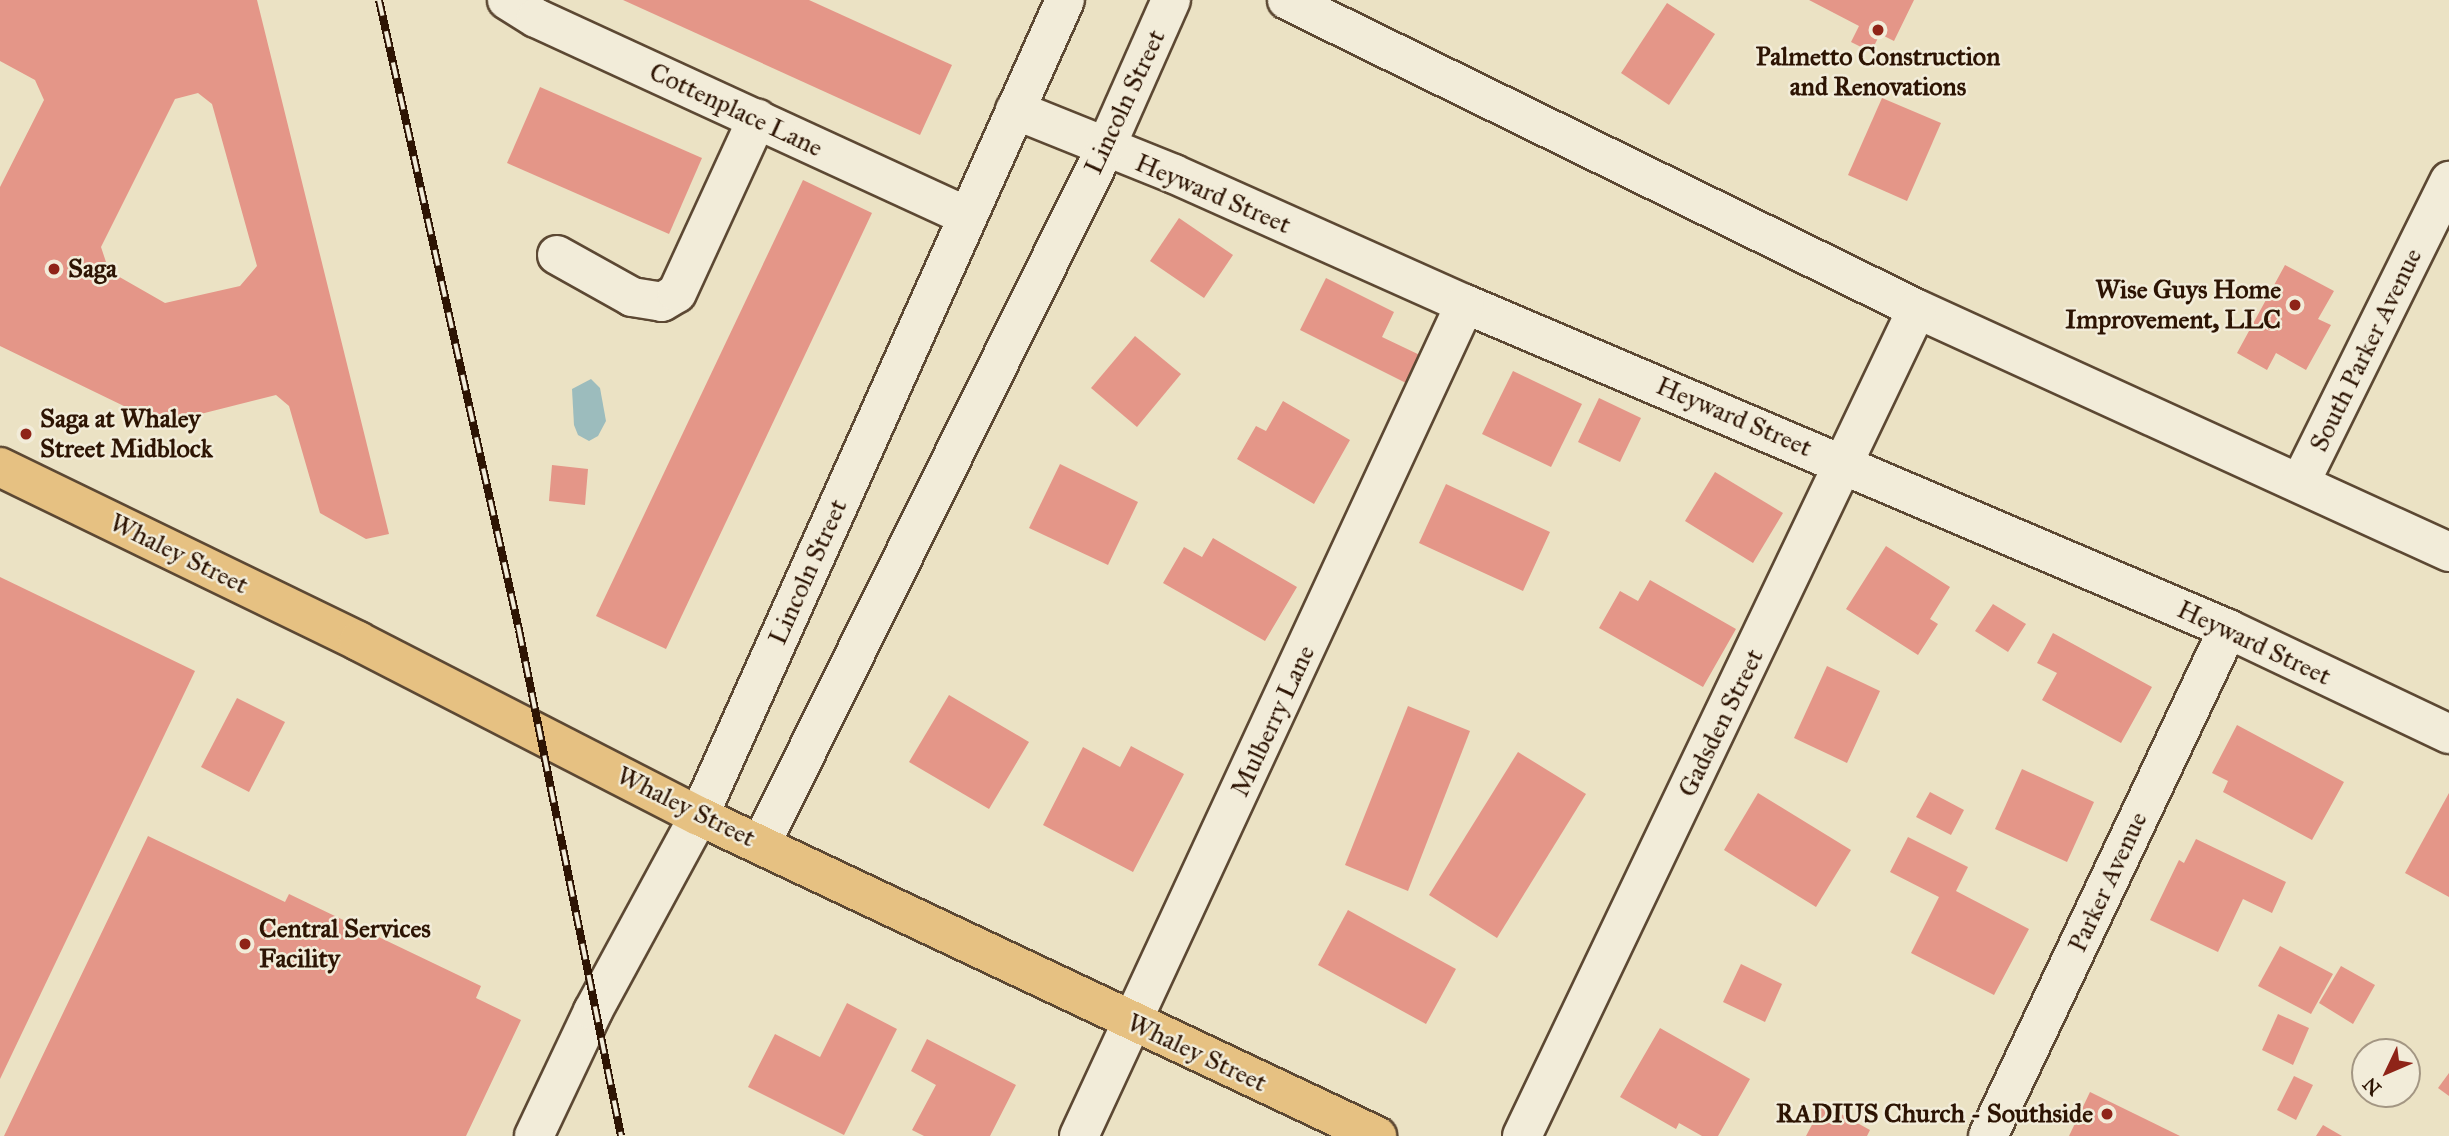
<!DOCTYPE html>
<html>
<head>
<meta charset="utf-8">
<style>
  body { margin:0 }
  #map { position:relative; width:2449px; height:1136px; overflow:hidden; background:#ebe2c4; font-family:"IM FELL Great Primer",serif }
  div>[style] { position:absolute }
  .water>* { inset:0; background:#9cbcbd }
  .building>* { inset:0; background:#e49688 }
  .roads { filter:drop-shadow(2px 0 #5c4833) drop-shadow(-2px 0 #5c4833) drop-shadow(0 2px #5c4833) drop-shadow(0 -2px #5c4833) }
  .minor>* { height:38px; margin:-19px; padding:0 19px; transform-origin:19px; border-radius:19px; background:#f2ecd9 }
  .major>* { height:38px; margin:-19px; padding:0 19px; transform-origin:19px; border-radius:19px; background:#e6c182 }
  .rail>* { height:8px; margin-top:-4px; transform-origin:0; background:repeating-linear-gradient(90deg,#f2ecd9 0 16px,#2d1403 0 32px); box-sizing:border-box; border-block:2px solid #2d1403 }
  .dots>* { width:19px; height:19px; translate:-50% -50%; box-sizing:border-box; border:4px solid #f2ecd9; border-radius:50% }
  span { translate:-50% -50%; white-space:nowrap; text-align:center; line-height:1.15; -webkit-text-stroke:5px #f2ecd9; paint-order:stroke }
  .poi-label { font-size:26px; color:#2d1403; font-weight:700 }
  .left { translate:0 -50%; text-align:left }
  .right { translate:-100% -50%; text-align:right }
  .street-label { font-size:26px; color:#2d1403 }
  .north { position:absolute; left:2351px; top:1038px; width:70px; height:70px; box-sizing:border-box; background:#f2ecd9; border:2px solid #a39683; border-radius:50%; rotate:226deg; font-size:19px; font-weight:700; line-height:28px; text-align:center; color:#2d1403 }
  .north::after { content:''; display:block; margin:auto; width:24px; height:32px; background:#8f2418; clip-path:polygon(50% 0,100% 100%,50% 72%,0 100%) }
</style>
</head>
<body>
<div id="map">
  <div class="water">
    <i style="clip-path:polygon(591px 379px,600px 388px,606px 421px,598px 436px,589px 441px,578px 435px,574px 425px,572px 389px)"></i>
  </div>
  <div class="building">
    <i style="clip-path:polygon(evenodd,0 0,257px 0,389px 534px,366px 539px,320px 513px,289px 406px,276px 395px,161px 424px,0 346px,0 187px,44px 100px,35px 80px,0 61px,0 0,198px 93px,212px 104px,257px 266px,240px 286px,165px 303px,109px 271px,101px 247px,175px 99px,198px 93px)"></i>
    <i style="clip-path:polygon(623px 0,809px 0,952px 65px,920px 135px)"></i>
    <i style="clip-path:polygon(1809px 0,1914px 0,1894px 41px,1880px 34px,1871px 52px,1851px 42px,1859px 26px)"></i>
    <i style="clip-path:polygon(1667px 3px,1715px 34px,1669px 105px,1621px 73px)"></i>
    <i style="clip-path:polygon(540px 87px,702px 158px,669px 234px,507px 163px)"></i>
    <i style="clip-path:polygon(1882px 98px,1941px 123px,1907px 201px,1848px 175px)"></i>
    <i style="clip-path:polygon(803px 180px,872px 213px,666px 649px,596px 616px)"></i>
    <i style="clip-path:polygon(1179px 218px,1233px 255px,1204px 298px,1150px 261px)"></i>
    <i style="clip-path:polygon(2285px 265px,2334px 291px,2318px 319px,2331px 325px,2306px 370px,2276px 353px,2267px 370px,2237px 353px)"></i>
    <i style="clip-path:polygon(1326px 278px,1394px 312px,1382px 337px,1424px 357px,1410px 385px,1300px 330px)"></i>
    <i style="clip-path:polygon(1135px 336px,1181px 374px,1137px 427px,1091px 388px)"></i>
    <i style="clip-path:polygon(1513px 371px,1582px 404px,1551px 467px,1482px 434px)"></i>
    <i style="clip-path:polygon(1599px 398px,1641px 418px,1620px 462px,1578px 442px)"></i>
    <i style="clip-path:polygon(1283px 401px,1350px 440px,1314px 504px,1237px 459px,1256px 426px,1266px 431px)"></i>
    <i style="clip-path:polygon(1060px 464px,1138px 502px,1108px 565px,1029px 528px)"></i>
    <i style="clip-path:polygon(552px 465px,588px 469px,585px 505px,549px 501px)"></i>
    <i style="clip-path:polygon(1715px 472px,1783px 513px,1753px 563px,1685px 521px)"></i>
    <i style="clip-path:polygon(1446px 484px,1550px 532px,1523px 591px,1419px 543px)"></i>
    <i style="clip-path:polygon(1213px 538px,1297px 587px,1265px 641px,1163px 583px,1184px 547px,1202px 557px)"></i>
    <i style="clip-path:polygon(1886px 546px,1950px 587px,1930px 619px,1938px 624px,1918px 655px,1846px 609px)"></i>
    <i style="clip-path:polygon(0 577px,195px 671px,0 1079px)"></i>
    <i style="clip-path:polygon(1650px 580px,1736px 629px,1703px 687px,1599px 628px,1620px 591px,1638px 601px)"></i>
    <i style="clip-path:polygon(1993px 604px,2026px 624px,2008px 652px,1975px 631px)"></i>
    <i style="clip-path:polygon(2053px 633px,2152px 687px,2121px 743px,2042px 700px,2057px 673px,2037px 663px)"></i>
    <i style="clip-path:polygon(1827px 666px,1880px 691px,1847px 763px,1794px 738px)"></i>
    <i style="clip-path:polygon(949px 695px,1029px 742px,989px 809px,909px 762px)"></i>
    <i style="clip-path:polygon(237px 698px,285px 722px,249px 792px,201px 767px)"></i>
    <i style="clip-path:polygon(1408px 706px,1470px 731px,1408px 891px,1345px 865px)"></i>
    <i style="clip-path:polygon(2237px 725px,2344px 782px,2312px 840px,2223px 792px,2228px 781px,2212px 773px)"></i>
    <i style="clip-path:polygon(1131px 746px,1184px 774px,1133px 872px,1043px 825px,1083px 747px,1120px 767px)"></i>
    <i style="clip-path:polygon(1518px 752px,1586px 794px,1497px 938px,1429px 895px)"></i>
    <i style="clip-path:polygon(2022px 769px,2094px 802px,2067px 862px,1995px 829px)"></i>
    <i style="clip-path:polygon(1930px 792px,1964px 810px,1951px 835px,1916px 817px)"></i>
    <i style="clip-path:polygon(1758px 793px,1851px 850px,1816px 907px,1724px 850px)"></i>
    <i style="clip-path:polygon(2449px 793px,2449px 897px,2405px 873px)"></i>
    <i style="clip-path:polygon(148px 836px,285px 902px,289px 894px,481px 986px,476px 998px,521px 1020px,466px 1136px,4px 1136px)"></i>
    <i style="clip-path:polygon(1908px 837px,1968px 867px,1956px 891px,2029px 929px,1994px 995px,1911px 953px,1939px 897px,1890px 872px)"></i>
    <i style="clip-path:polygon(2196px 839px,2286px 882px,2272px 913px,2243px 899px,2218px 952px,2150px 920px,2179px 860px,2184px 863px)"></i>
    <i style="clip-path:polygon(1348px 910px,1456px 969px,1426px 1024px,1318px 965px)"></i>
    <i style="clip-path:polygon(2280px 946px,2333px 974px,2311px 1014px,2258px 986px)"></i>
    <i style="clip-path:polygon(1741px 964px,1782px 984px,1765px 1022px,1723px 1002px)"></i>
    <i style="clip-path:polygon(2341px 966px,2375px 985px,2353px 1024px,2319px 1003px)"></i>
    <i style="clip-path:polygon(847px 1003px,897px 1029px,844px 1135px,748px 1087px,775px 1034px,820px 1057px)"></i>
    <i style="clip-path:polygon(2278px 1014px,2309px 1028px,2293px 1065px,2262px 1050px)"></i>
    <i style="clip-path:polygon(1660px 1028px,1750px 1079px,1718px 1136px,1702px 1136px,1679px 1123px,1676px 1129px,1620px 1097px)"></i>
    <i style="clip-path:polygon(927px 1039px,1016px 1085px,990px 1136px,924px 1136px,912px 1130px,936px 1085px,911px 1071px)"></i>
    <i style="clip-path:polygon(2449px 1073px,2449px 1096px,2438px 1088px)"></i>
    <i style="clip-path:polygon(2294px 1076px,2313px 1085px,2296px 1120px,2277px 1110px)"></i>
    <i style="clip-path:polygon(2090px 1092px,2180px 1136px,2069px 1136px)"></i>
    <i style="clip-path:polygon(1823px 1104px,1870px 1130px,1867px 1136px,1806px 1136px)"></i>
    <i style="clip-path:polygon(2323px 1125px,2342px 1136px,2316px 1136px)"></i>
  </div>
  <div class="roads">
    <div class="minor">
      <i style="left:507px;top:0;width:34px;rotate:32deg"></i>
      <i style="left:536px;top:18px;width:474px;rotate:24.7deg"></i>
      <i style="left:1287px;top:0;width:702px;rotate:26.13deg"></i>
      <i style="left:1917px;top:309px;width:585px;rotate:24.55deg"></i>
      <i style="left:1015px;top:110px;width:171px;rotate:21.9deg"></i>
      <i style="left:1174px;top:174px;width:319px;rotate:24.1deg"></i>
      <i style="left:1465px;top:304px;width:829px;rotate:23.07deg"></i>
      <i style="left:2228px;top:629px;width:245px;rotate:25.4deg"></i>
      <i style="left:557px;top:255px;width:86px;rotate:29.2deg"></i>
      <i style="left:632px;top:297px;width:30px;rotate:9deg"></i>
      <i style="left:662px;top:302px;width:17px;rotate:-31deg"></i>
      <i style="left:677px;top:293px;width:192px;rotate:-65.3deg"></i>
      <i style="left:2301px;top:481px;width:335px;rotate:-63.7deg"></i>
      <i style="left:761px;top:844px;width:775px;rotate:-63.67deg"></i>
      <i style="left:1105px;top:149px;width:163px;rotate:-66.1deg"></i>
      <i style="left:534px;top:1136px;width:138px;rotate:-64.7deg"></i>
      <i style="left:593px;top:1011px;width:222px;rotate:-61.5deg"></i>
      <i style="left:699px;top:816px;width:894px;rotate:-65.84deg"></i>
      <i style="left:1079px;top:1136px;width:917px;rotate:-65.11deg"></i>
      <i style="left:1522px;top:1136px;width:916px;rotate:-64.47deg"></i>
      <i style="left:1988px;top:1136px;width:561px;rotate:-64.67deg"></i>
    </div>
    <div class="major">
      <i style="left:0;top:467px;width:398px;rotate:25.9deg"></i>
      <i style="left:358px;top:641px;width:383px;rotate:27.2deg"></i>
      <i style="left:699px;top:816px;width:750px;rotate:25.27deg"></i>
    </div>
  </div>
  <div class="rail">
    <i style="left:379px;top:0;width:645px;rotate:77.47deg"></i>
    <i style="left:519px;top:630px;width:516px;rotate:78.6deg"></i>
  </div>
  <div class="dots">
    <i style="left:1878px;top:30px;background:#8f2418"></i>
    <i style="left:54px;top:269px;background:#8f2418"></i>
    <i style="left:2295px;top:305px;background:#8f2418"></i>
    <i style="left:26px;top:434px;background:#8f2418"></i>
    <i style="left:245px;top:944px;background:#8f2418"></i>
    <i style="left:2107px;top:1114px;background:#8f2418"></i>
  </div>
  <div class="poi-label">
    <span style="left:1878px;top:72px">Palmetto Construction<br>and Renovations</span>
    <span class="left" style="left:68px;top:269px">Saga</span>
    <span class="right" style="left:2281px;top:305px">Wise Guys Home<br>Improvement, LLC</span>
    <span class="left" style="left:40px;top:434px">Saga at Whaley<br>Street Midblock</span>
    <span class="left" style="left:259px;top:944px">Central Services<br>Facility</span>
    <span class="right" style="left:2093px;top:1114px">RADIUS Church - Southside</span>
  </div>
  <div class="street-label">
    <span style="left:1125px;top:102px;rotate:-65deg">Lincoln Street</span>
    <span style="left:736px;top:110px;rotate:25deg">Cottenplace Lane</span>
    <span style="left:1213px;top:194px;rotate:23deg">Heyward Street</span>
    <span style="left:2366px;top:350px;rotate:-64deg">South Parker Avenue</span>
    <span style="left:1734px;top:417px;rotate:23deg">Heyward Street</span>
    <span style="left:179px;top:554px;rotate:26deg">Whaley Street</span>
    <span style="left:808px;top:572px;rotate:-66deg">Lincoln Street</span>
    <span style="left:2254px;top:643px;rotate:25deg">Heyward Street</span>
    <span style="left:1273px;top:721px;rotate:-65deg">Mulberry Lane</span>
    <span style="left:1721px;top:723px;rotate:-64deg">Gadsden Street</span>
    <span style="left:686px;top:807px;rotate:26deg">Whaley Street</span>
    <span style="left:2108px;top:882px;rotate:-65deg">Parker Avenue</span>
    <span style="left:1197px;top:1053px;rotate:25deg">Whaley Street</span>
  </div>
  <div class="north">N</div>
</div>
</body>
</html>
